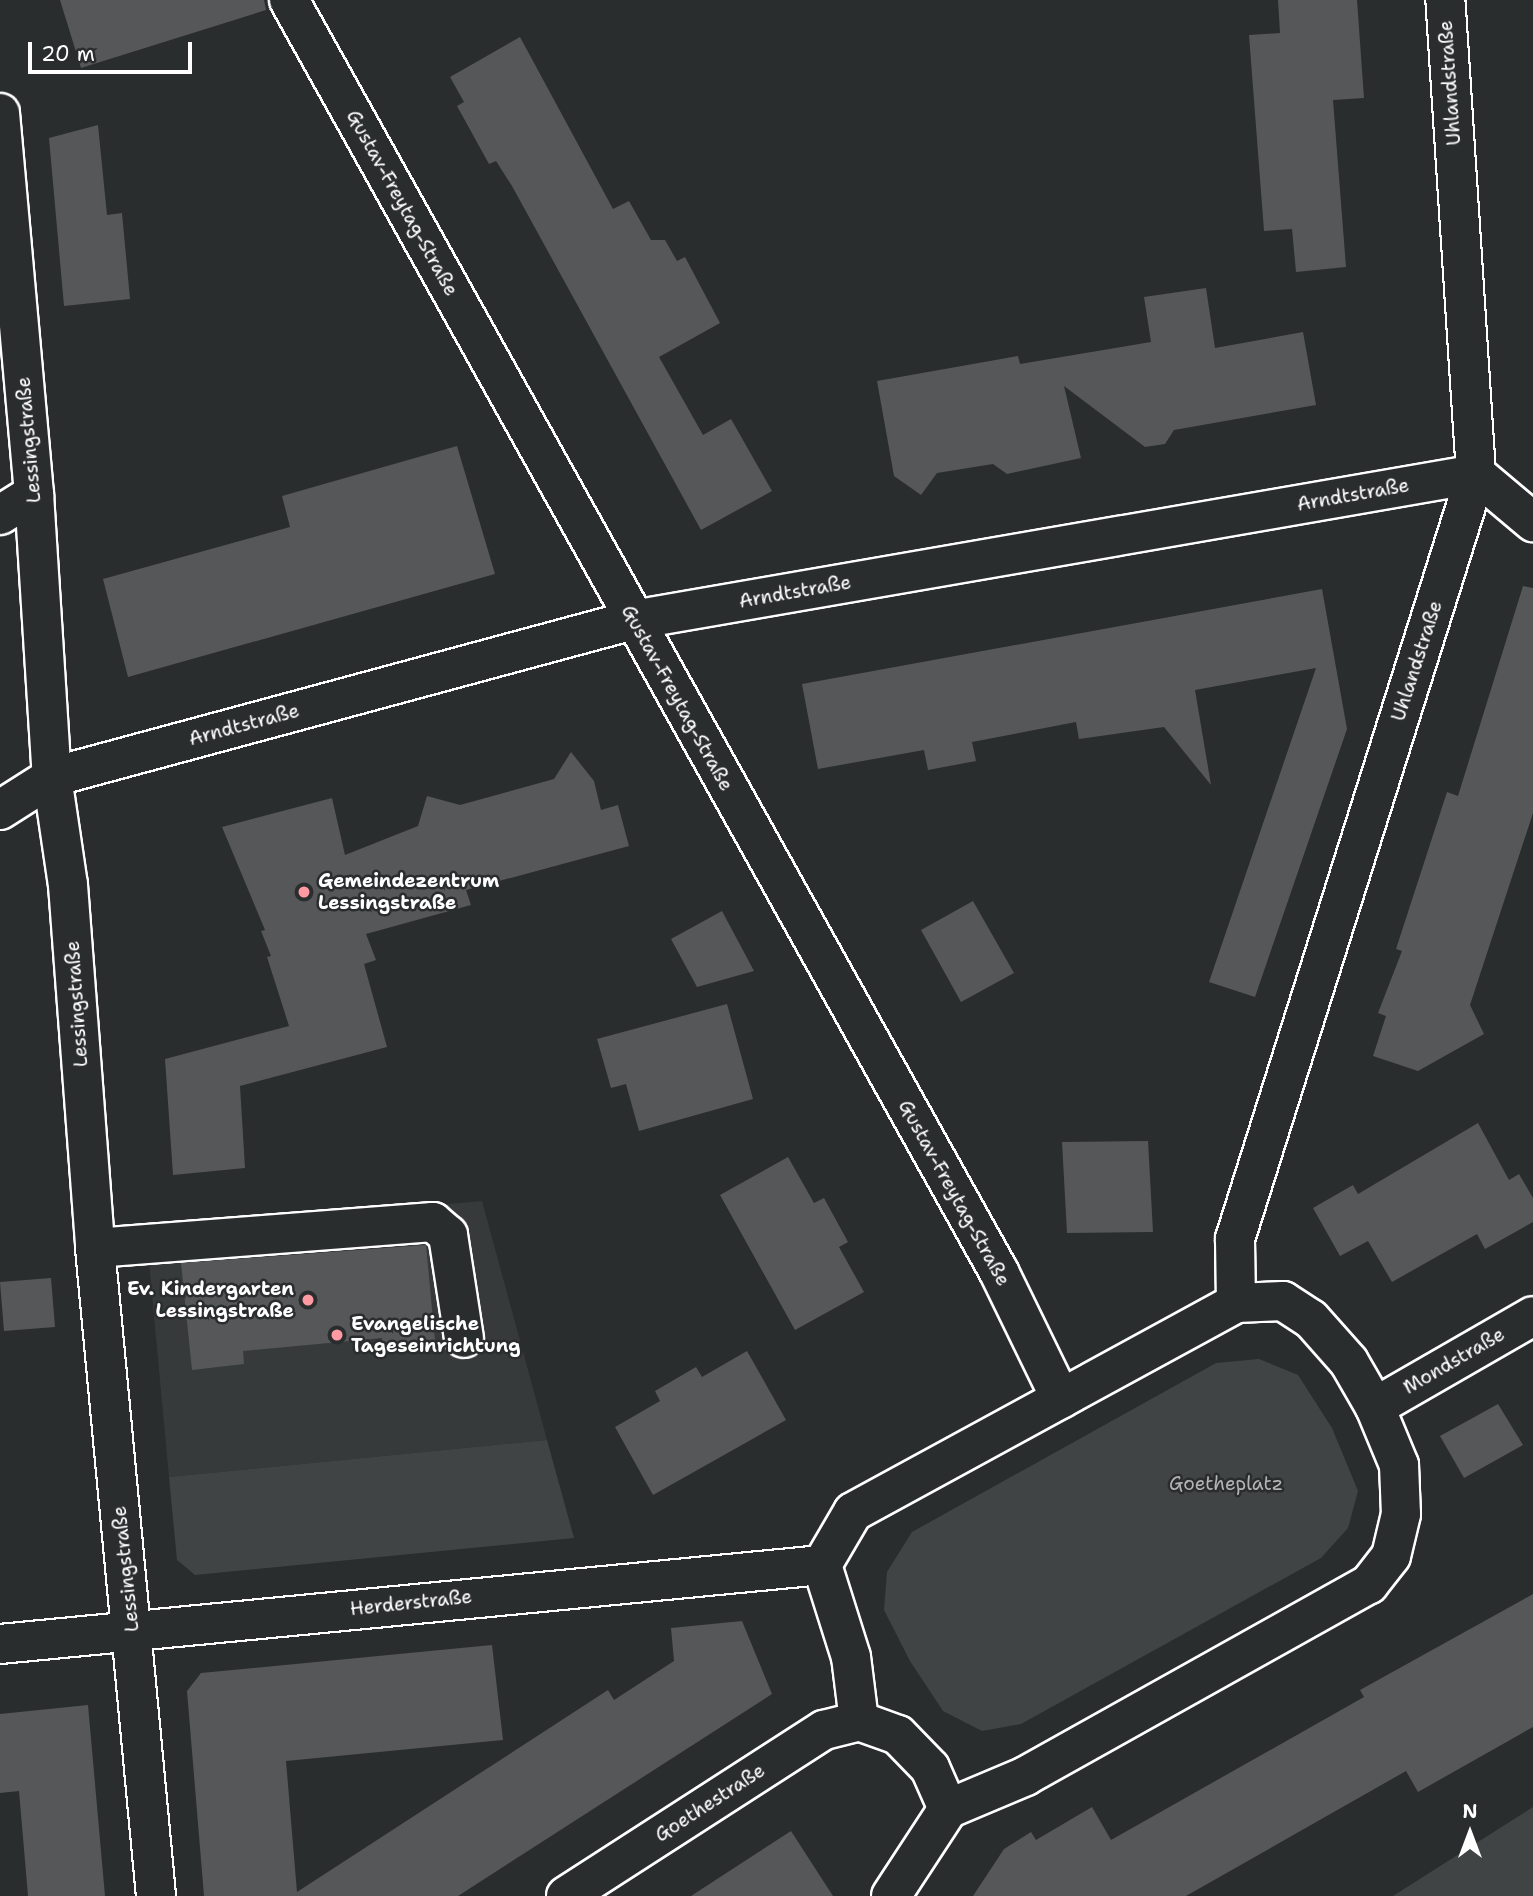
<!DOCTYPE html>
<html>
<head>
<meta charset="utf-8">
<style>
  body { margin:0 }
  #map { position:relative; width:1533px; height:1896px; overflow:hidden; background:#2a2d2e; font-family:"Shantell Sans",sans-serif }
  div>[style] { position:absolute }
  .built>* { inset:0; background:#373a3b }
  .green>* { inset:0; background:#414445 }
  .building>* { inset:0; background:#555758 }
  .roads { filter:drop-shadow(2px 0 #fff) drop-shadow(-2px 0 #fff) drop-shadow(0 2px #fff) drop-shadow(0 -2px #fff) }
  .minor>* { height:38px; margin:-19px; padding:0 19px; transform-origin:19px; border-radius:19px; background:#2a2d2e }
  .dots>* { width:19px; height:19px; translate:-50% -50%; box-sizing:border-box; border:4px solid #2a2d2e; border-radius:50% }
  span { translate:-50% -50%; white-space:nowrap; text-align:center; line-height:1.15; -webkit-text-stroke:5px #2a2d2e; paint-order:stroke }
  .street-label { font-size:19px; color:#fff }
  .poi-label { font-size:19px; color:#fff; font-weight:700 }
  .left { translate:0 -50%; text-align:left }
  .right { translate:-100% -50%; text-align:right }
  .park-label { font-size:19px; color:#b3b4b5 }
  .north { position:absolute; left:1435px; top:1798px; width:70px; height:70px; -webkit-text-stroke:5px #2a2d2e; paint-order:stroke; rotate:0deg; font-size:19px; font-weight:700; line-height:28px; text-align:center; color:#fff }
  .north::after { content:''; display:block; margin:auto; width:24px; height:32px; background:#fff; clip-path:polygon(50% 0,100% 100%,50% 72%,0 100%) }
  .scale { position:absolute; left:28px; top:42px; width:164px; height:32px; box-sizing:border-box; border:4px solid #fff; border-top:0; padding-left:9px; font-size:21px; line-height:24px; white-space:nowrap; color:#fff; -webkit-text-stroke:5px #2a2d2e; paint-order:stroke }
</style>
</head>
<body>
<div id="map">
  <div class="built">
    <i style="clip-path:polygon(482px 1201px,547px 1440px,169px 1477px,146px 1230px)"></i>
  </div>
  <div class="green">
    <i style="clip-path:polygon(1259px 1359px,1298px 1375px,1332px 1428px,1358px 1491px,1348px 1528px,1321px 1558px,1021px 1724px,982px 1731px,943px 1711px,910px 1661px,884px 1610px,887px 1572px,912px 1532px,1216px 1363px)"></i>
    <i style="clip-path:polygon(547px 1440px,574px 1538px,195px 1575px,177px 1560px,169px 1477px)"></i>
    <i style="clip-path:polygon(1533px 1807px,1533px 1896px,1393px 1896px)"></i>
  </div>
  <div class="building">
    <i style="clip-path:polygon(60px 0,264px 0,266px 10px,81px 68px)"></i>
    <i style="clip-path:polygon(1278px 0,1357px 0,1364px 98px,1333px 100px,1346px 267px,1296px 272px,1292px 229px,1264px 231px,1249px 35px,1280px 33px)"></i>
    <i style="clip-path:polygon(520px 37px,613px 209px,629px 201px,651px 240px,665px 240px,677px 261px,685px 257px,720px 323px,659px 357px,703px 435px,731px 419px,772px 491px,701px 530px,512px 186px,496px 161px,489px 164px,457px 106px,464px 102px,450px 77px)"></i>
    <i style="clip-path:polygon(98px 125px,107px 215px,122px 213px,130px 299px,64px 306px,49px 138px)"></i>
    <i style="clip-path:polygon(1206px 288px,1215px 348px,1303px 332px,1316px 405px,1174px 430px,1165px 444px,1145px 447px,1064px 386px,1081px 458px,1007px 474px,993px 464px,937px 473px,921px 495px,894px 476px,877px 381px,1018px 356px,1020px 364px,1151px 342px,1144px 297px)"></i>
    <i style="clip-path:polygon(457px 446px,495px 574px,128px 677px,103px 579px,290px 527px,282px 496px)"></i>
    <i style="clip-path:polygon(1523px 586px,1533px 588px,1533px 813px,1470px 1005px,1484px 1034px,1418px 1071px,1373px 1056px,1386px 1016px,1378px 1013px,1402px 951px,1396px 949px,1447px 792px,1458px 796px)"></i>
    <i style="clip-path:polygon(1322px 589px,1347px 729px,1255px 997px,1209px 982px,1316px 668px,1195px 690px,1211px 785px,1164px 727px,1079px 739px,1076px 722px,972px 742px,976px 761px,928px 770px,924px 750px,818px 769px,802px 684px)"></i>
    <i style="clip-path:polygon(571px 752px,594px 781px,601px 810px,618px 805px,629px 846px,466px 890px,471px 905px,366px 934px,376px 960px,364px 964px,387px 1047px,240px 1086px,245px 1168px,173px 1175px,165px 1059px,289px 1026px,267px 957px,271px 956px,261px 931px,265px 930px,222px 827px,332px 798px,345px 855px,418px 826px,427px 796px,460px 805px,554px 779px)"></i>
    <i style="clip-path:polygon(973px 901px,1014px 973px,961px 1002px,921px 930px)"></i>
    <i style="clip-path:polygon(722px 911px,754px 971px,697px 987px,671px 939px)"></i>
    <i style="clip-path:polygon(727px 1004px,753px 1099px,639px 1131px,626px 1084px,611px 1088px,597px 1039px)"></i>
    <i style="clip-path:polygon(1478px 1123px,1509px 1180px,1519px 1174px,1533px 1198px,1533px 1222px,1485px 1249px,1477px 1234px,1392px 1282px,1368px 1241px,1340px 1256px,1313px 1208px,1353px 1185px,1358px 1194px)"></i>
    <i style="clip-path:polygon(1148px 1141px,1153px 1232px,1067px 1233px,1062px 1142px)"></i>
    <i style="clip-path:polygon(788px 1157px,814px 1203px,824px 1198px,848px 1242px,839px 1247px,864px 1292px,795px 1330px,720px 1195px)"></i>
    <i style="clip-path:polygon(426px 1245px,435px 1341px,382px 1346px,382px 1338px,243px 1351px,244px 1364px,192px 1370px,181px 1263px)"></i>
    <i style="clip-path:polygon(51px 1278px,55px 1327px,4px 1331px,0 1282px)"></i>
    <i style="clip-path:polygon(747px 1351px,786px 1420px,653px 1495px,615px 1427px,660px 1401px,655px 1391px,696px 1367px,702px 1377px)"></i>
    <i style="clip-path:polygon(1498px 1404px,1523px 1445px,1464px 1478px,1440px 1436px)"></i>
    <i style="clip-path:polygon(1533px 1594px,1533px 1727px,1418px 1792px,1406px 1771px,1186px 1896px,973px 1896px,1004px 1849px,1031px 1832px,1036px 1840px,1092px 1807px,1111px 1840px,1364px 1697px,1360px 1690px)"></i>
    <i style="clip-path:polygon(742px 1621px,772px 1694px,458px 1896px,204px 1896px,187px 1691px,201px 1673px,492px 1645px,503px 1740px,286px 1761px,297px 1892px,608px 1690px,614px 1700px,674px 1661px,671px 1628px)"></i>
    <i style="clip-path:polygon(88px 1705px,105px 1896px,28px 1896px,19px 1791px,0 1793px,0 1714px)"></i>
    <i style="clip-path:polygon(791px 1831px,833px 1896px,691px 1896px)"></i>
  </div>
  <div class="roads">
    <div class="minor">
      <i style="left:289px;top:0;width:1457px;rotate:60.83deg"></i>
      <i style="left:999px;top:1272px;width:141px;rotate:64deg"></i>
      <i style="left:0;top:113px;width:383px;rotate:84.9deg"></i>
      <i style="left:34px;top:494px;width:284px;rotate:86.4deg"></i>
      <i style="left:52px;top:777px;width:109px;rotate:81.6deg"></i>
      <i style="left:68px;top:885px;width:364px;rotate:85.7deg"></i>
      <i style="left:95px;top:1248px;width:651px;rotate:84.62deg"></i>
      <i style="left:0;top:515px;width:40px;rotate:-32deg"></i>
      <i style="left:0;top:810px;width:62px;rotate:-32.4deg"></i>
      <i style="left:52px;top:777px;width:602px;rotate:-15.12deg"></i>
      <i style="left:633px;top:620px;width:856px;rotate:-9.83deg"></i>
      <i style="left:1476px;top:474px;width:75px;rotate:40.1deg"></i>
      <i style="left:95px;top:1248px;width:339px;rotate:-4.4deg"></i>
      <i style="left:433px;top:1222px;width:20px;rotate:41deg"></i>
      <i style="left:448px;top:1235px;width:104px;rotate:81.2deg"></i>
      <i style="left:1236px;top:1303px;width:64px;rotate:-90.9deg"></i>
      <i style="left:1235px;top:1239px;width:802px;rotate:-72.51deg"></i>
      <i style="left:1476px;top:474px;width:475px;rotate:-93.7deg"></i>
      <i style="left:1375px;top:1407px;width:182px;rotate:-29.9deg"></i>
      <i style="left:0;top:1644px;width:826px;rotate:-5.49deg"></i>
      <i style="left:859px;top:1721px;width:64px;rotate:-97.1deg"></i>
      <i style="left:851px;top:1657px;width:96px;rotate:-107.5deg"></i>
      <i style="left:822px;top:1565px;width:61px;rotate:-59.7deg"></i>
      <i style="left:853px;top:1512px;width:436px;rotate:-28.6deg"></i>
      <i style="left:1236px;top:1303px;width:47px;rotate:-2.4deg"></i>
      <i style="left:1283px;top:1301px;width:33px;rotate:33deg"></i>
      <i style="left:1311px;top:1319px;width:57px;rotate:48.5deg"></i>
      <i style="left:1349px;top:1362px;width:52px;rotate:60deg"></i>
      <i style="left:1375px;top:1407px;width:63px;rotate:67.5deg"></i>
      <i style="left:1399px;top:1465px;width:49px;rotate:87.7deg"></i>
      <i style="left:1401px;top:1514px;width:43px;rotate:103.4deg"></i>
      <i style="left:1391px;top:1556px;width:36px;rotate:128deg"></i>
      <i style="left:1369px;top:1584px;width:393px;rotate:150.8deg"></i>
      <i style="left:1026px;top:1776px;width:85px;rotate:157.1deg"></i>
      <i style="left:859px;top:1721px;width:41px;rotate:19.7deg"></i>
      <i style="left:898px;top:1735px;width:46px;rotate:45.9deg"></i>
      <i style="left:930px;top:1768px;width:45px;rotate:66.3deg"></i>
      <i style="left:566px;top:1896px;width:307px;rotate:-32.8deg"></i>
      <i style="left:824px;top:1730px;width:36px;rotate:-14deg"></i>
      <i style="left:891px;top:1896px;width:104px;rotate:-56.8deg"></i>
    </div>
  </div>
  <div class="dots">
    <i style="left:304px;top:892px;background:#ff9aa2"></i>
    <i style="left:308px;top:1300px;background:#ff9aa2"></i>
    <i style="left:337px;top:1335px;background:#ff9aa2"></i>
  </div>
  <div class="street-label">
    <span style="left:1450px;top:83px;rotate:-94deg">Uhlandstraße</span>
    <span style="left:402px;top:203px;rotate:61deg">Gustav-Freytag-Straße</span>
    <span style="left:29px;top:440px;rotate:-95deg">Lessingstraße</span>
    <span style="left:1353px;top:495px;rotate:-10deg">Arndtstraße</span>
    <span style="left:795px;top:592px;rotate:-10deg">Arndtstraße</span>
    <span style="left:1417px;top:661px;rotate:-72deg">Uhlandstraße</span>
    <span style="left:677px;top:698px;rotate:61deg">Gustav-Freytag-Straße</span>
    <span style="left:244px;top:725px;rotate:-15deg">Arndtstraße</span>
    <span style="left:77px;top:1004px;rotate:-94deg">Lessingstraße</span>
    <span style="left:954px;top:1193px;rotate:61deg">Gustav-Freytag-Straße</span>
    <span style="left:1454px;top:1361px;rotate:-30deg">Mondstraße</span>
    <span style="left:126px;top:1569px;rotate:-96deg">Lessingstraße</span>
    <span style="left:411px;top:1603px;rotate:-6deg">Herderstraße</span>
    <span style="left:710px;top:1803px;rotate:-33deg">Goethestraße</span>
  </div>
  <div class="poi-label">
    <span class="left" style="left:318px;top:892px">Gemeindezentrum<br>Lessingstraße</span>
    <span class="right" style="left:294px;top:1300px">Ev. Kindergarten<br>Lessingstraße</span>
    <span class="left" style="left:351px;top:1335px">Evangelische<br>Tageseinrichtung</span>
  </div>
  <div class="park-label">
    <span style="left:1226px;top:1484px">Goetheplatz</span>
  </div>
  <div class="north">N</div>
  <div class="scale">20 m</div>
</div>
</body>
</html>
